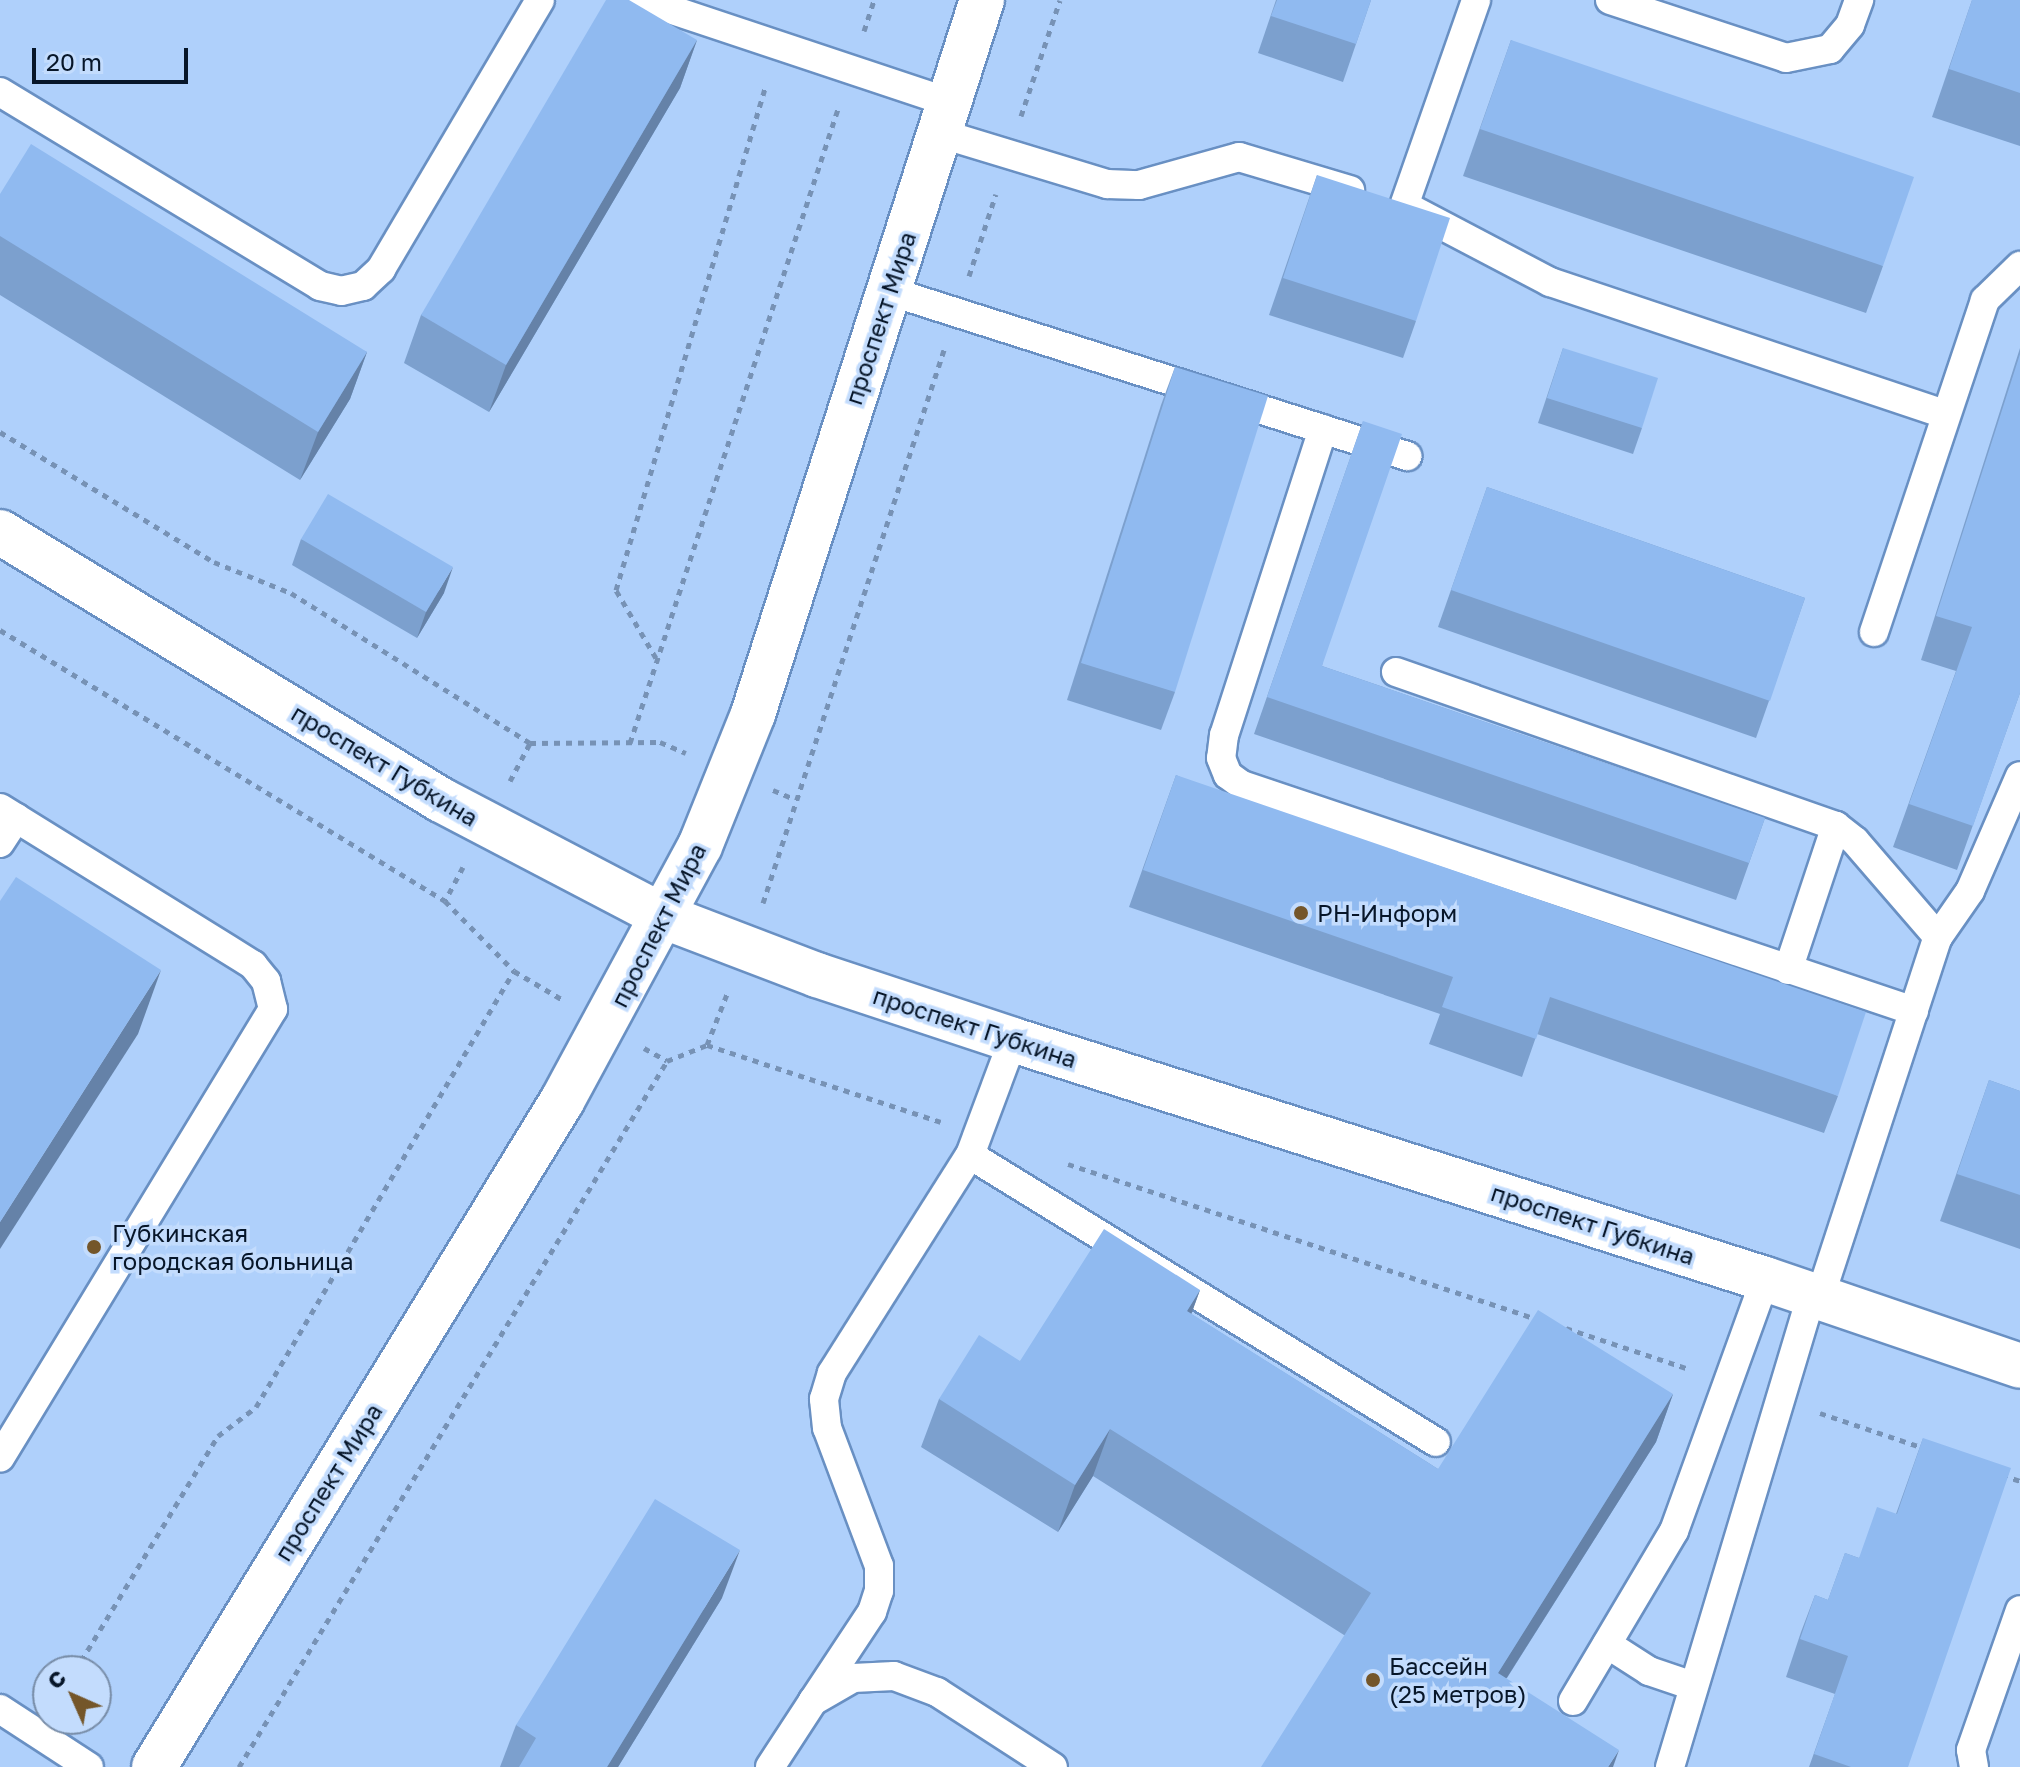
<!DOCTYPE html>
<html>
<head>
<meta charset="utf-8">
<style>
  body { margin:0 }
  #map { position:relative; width:2020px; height:1767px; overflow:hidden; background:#afd0fb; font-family:"Golos Text",sans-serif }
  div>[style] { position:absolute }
  .path>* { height:5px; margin-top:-2.5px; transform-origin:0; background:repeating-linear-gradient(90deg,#7792b5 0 6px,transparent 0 12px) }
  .roads { filter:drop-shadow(2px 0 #6990c3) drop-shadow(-2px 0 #6990c3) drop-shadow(0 2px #6990c3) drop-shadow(0 -2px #6990c3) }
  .lane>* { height:28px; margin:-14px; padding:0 14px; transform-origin:14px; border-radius:14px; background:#fff }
  .street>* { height:44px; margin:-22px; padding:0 22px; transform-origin:22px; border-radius:22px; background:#fff }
  .secondary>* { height:44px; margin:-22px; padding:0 22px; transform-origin:22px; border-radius:22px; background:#fff }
  .wall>* { inset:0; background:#7ca0ce }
  .shaded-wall>* { inset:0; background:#6582a8 }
  .building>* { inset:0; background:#90baf0 }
  .dots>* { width:22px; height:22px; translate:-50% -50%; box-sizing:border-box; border:4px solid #c3dcfd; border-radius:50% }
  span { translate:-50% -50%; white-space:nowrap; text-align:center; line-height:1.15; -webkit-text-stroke:7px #c3dcfd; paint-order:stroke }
  .street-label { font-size:24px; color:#071629 }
  .poi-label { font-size:24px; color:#071629 }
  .left { translate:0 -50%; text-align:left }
  .north { position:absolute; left:32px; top:1655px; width:80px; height:80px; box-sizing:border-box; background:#c3dcfd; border:2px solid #788da8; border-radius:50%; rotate:315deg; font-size:22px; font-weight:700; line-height:32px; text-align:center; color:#071629 }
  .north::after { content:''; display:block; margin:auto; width:28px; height:36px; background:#74562a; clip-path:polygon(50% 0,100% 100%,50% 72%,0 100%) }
  .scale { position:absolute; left:32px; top:48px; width:156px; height:36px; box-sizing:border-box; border:4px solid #071629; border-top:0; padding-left:10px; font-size:24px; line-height:28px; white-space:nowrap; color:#071629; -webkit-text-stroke:6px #c3dcfd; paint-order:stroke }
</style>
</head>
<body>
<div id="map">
  <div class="path">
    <i style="left:864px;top:31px;width:33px;rotate:-72deg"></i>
    <i style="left:1021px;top:116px;width:122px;rotate:-71.4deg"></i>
    <i style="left:969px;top:276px;width:86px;rotate:-71.8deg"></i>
    <i style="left:0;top:432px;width:250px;rotate:31.3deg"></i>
    <i style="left:214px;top:562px;width:83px;rotate:21.9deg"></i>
    <i style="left:291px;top:593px;width:282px;rotate:32.1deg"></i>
    <i style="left:0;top:630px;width:521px;rotate:31.34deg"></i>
    <i style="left:656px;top:658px;width:79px;rotate:-120.5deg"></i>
    <i style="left:616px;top:590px;width:527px;rotate:-73.46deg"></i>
    <i style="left:630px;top:743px;width:667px;rotate:-71.84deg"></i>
    <i style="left:510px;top:781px;width:43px;rotate:-62.2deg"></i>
    <i style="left:530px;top:743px;width:130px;rotate:-0.4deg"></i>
    <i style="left:660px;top:742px;width:28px;rotate:23deg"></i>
    <i style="left:773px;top:790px;width:23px;rotate:23deg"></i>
    <i style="left:463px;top:867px;width:38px;rotate:118deg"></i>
    <i style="left:445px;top:901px;width:98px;rotate:45.4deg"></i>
    <i style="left:514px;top:971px;width:57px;rotate:30.6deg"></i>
    <i style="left:763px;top:903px;width:582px;rotate:-71.88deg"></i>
    <i style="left:707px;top:1045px;width:55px;rotate:-68.6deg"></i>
    <i style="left:644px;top:1048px;width:26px;rotate:29deg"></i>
    <i style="left:1068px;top:1164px;width:494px;rotate:18.3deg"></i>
    <i style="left:1566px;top:1328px;width:130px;rotate:18.4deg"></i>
    <i style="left:1820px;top:1413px;width:110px;rotate:18.6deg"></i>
    <i style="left:2002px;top:1475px;width:19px;rotate:18deg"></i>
    <i style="left:75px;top:1671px;width:275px;rotate:-58.7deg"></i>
    <i style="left:218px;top:1436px;width:48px;rotate:-37.3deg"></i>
    <i style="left:256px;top:1407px;width:507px;rotate:-59.39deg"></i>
    <i style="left:239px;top:1767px;width:826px;rotate:-58.77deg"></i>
    <i style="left:667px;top:1061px;width:43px;rotate:-21.8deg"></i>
    <i style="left:707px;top:1045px;width:246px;rotate:18.2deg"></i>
  </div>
  <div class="roads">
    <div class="lane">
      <i style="left:642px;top:0;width:324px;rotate:18.4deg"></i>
      <i style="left:1610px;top:0;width:185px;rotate:18.2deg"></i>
      <i style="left:1786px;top:58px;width:45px;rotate:-11.6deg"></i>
      <i style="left:1830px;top:49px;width:31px;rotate:-50deg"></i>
      <i style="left:1850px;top:25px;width:27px;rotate:-70deg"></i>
      <i style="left:0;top:92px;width:374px;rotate:31.2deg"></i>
      <i style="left:320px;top:286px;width:22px;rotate:13deg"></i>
      <i style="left:341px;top:291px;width:23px;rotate:-13deg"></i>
      <i style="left:363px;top:286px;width:25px;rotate:-43deg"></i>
      <i style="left:381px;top:269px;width:312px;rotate:-59.4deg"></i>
      <i style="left:939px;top:133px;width:176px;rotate:16.9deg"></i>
      <i style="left:1107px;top:184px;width:32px;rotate:2deg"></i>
      <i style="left:1139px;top:185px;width:104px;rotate:-15.6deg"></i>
      <i style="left:1239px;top:157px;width:116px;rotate:16.6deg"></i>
      <i style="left:1404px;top:206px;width:218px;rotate:-70.7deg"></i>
      <i style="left:1413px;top:210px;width:155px;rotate:27.7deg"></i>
      <i style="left:1550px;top:282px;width:416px;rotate:18.5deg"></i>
      <i style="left:889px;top:291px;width:544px;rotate:17.67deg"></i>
      <i style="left:1323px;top:429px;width:322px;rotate:107.9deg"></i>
      <i style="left:1224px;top:735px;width:23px;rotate:97deg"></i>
      <i style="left:1221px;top:758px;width:18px;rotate:68deg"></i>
      <i style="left:1228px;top:775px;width:17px;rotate:36deg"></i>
      <i style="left:1242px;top:785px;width:709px;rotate:18.59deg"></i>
      <i style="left:1874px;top:632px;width:350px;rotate:-71.5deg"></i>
      <i style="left:1985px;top:300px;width:49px;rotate:-44.2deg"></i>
      <i style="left:1396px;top:672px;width:466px;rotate:19.3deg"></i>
      <i style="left:1836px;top:826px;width:24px;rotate:38deg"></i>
      <i style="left:1855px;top:841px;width:127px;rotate:49.2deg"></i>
      <i style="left:0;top:808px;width:298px;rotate:31.8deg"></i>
      <i style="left:253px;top:965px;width:21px;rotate:51deg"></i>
      <i style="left:266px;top:981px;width:29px;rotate:76deg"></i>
      <i style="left:273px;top:1009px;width:525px;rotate:121.3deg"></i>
      <i style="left:0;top:843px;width:30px;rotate:-57deg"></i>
      <i style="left:1788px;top:970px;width:152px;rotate:-71.6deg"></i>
      <i style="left:970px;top:1155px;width:547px;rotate:31.63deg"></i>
      <i style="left:1820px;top:1297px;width:379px;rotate:-71.9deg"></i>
      <i style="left:1938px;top:937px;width:56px;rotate:-55.2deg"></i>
      <i style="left:1970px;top:891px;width:125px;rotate:-66.5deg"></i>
      <i style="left:1607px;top:1644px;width:50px;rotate:32.7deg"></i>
      <i style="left:1649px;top:1671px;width:46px;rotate:18.8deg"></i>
      <i style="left:813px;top:1701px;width:107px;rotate:-56.5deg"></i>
      <i style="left:872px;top:1612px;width:22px;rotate:-72deg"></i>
      <i style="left:879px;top:1591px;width:25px;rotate:-90deg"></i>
      <i style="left:879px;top:1566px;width:147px;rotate:-110.6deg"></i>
      <i style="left:827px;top:1428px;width:29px;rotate:-96deg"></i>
      <i style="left:824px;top:1399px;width:27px;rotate:-73deg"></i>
      <i style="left:832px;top:1373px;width:258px;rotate:-57.7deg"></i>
      <i style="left:970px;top:1155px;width:123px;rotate:-69.5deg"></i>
      <i style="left:1573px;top:1701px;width:198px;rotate:-59.3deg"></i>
      <i style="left:1674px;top:1531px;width:268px;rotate:-70.1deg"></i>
      <i style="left:0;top:1709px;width:106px;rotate:33.1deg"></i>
      <i style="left:770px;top:1767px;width:79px;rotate:-56.9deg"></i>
      <i style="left:813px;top:1701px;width:46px;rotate:-29.9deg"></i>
      <i style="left:853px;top:1678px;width:41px;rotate:-2.8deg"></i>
      <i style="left:894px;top:1676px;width:46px;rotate:20.4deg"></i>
      <i style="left:937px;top:1692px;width:138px;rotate:32.9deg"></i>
      <i style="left:1670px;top:1767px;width:494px;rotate:-73.3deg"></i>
      <i style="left:1974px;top:1767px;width:17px;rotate:-100deg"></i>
      <i style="left:1971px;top:1750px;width:148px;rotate:-70.7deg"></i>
    </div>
    <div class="street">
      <i style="left:0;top:532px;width:516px;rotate:31.29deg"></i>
      <i style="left:441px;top:800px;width:253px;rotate:27.6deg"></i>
      <i style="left:665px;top:917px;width:163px;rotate:20.9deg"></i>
      <i style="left:817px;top:975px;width:206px;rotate:18.3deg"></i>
      <i style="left:1013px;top:1040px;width:789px;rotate:17.63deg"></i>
      <i style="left:1765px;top:1279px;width:269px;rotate:18.8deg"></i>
    </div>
    <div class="secondary">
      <i style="left:154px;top:1767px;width:781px;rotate:-58.51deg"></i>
      <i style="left:562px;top:1101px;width:290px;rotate:-61.6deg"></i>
      <i style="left:700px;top:846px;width:142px;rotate:-68.1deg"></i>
      <i style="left:753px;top:714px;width:750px;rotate:-72.22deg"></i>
    </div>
  </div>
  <div class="wall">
    <i style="clip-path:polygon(1276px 0,1371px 0,1343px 82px,1258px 53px)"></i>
    <i style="clip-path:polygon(1972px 0,2020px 0,2020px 146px,1932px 117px)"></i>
    <i style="clip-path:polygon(697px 40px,680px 88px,489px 412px,404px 363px,421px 315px)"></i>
    <i style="clip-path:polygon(1511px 40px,1883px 266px,1866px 313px,1463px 176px)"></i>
    <i style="clip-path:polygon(1317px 175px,1416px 321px,1403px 358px,1269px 315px)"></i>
    <i style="clip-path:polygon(0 194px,367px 352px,350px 399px,300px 480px,0 295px)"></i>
    <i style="clip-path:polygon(1563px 348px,1642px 428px,1633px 454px,1538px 423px)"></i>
    <i style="clip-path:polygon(2020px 348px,2020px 693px,1957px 870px,1893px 847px,1956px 671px,1921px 660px)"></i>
    <i style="clip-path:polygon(1175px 367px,1175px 692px,1161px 730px,1067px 700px,1161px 405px)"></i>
    <i style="clip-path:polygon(1363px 421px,1322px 666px,1765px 818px,1736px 900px,1254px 734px)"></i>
    <i style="clip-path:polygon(1487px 487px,1805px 598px,1756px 738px,1438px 627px)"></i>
    <i style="clip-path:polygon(301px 539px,444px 593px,417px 638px,292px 565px)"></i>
    <i style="clip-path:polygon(1176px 775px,1838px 1096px,1824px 1133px,1537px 1034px,1522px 1077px,1429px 1044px,1440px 1014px,1129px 907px)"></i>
    <i style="clip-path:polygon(1989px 1080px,2020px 1091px,2020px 1249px,1940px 1221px)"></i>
    <i style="clip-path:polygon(1200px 1290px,1191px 1314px,1438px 1469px,1673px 1394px,1656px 1442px,1507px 1678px,1344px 1635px,1093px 1476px,1058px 1532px,921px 1447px,939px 1399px,1020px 1361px)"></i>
    <i style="clip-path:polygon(1923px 1438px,1908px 1767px,1809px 1767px,1835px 1694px,1786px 1677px,1801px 1632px,1815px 1595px,1828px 1600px,1845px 1553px,1859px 1558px,1896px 1514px)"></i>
    <i style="clip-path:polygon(722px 1598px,618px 1767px,500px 1767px,516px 1725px)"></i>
  </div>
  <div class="shaded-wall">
    <i style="clip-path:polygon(697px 40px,680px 88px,489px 412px,506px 365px)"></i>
    <i style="clip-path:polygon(367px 352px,350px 399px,300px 480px,318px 432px)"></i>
    <i style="clip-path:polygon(453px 567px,444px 593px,417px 638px,426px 612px)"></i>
    <i style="clip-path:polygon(161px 970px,138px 1034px,0 1249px,0 1222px)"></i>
    <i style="clip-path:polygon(1200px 1290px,1183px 1337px,1187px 1311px)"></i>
    <i style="clip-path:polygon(1673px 1394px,1656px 1442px,1480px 1720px,1498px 1673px)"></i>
    <i style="clip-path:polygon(1110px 1429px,1093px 1476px,1058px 1532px,1075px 1485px)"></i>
    <i style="clip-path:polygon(740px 1550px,722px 1598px,618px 1767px,607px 1767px)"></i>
    <i style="clip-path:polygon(1619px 1750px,1613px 1767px,1608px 1767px)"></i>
  </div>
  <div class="building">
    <i style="clip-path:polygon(606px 0,629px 0,697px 40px,506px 365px,421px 315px)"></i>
    <i style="clip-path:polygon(1277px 0,1371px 0,1356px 44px,1271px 16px)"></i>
    <i style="clip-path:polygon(1972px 0,2020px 0,2020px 93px,1949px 69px)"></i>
    <i style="clip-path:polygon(1511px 40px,1914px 177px,1883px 266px,1480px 129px)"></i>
    <i style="clip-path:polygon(31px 144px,367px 352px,318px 432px,0 236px,0 194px)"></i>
    <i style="clip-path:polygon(1317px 175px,1450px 218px,1416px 321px,1283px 278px)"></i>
    <i style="clip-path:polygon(1563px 348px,1658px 378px,1642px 428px,1547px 398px)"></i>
    <i style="clip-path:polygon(2020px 354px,2020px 693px,1973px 826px,1909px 804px,1972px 627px,1936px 616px)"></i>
    <i style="clip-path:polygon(1175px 367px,1268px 396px,1175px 692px,1081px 663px)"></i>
    <i style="clip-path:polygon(1363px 421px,1402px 434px,1322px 666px,1765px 818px,1749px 863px,1267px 697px)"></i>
    <i style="clip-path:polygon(1487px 487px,1805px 598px,1770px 701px,1451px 590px)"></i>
    <i style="clip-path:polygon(328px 494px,453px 567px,426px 612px,301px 539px)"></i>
    <i style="clip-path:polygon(1176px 775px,1866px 1012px,1838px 1096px,1550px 997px,1536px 1039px,1442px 1007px,1453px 977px,1143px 870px)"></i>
    <i style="clip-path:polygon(16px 877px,161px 970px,0 1222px,0 901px)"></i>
    <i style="clip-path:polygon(1989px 1080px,2020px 1091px,2020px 1195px,1957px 1174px)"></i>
    <i style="clip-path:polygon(1104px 1229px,1200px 1290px,1187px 1311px,1438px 1469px,1538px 1310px,1673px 1394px,1498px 1673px,1619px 1750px,1608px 1767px,1261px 1767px,1371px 1593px,1110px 1429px,1075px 1485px,939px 1399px,979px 1335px,1020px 1361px)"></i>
    <i style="clip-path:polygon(1923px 1438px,2011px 1468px,1908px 1767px,1851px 1767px,1814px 1754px,1848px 1656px,1800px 1639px,1815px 1595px,1828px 1600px,1845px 1553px,1859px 1558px,1877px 1507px,1897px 1514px)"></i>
    <i style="clip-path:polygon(655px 1499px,740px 1550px,607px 1767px,519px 1767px,536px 1738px,516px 1725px)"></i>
  </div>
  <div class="dots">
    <i style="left:1301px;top:913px;background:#74562a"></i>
    <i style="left:94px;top:1247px;background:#74562a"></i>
    <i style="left:1373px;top:1680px;background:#74562a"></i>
  </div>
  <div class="street-label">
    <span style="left:880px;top:318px;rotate:-72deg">проспект Мира</span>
    <span style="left:385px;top:765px;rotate:31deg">проспект Губкина</span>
    <span style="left:658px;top:925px;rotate:-63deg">проспект Мира</span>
    <span style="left:975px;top:1027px;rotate:18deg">проспект Губкина</span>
    <span style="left:1593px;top:1224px;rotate:18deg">проспект Губкина</span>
    <span style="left:328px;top:1482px;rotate:-58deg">проспект Мира</span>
  </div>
  <div class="poi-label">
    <span class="left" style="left:1317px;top:913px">РН-Информ</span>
    <span class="left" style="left:112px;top:1247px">Губкинская<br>городская больница</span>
    <span class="left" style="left:1389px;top:1680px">Бассейн<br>(25 метров)</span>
  </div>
  <div class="north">С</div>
  <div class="scale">20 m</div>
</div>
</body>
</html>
